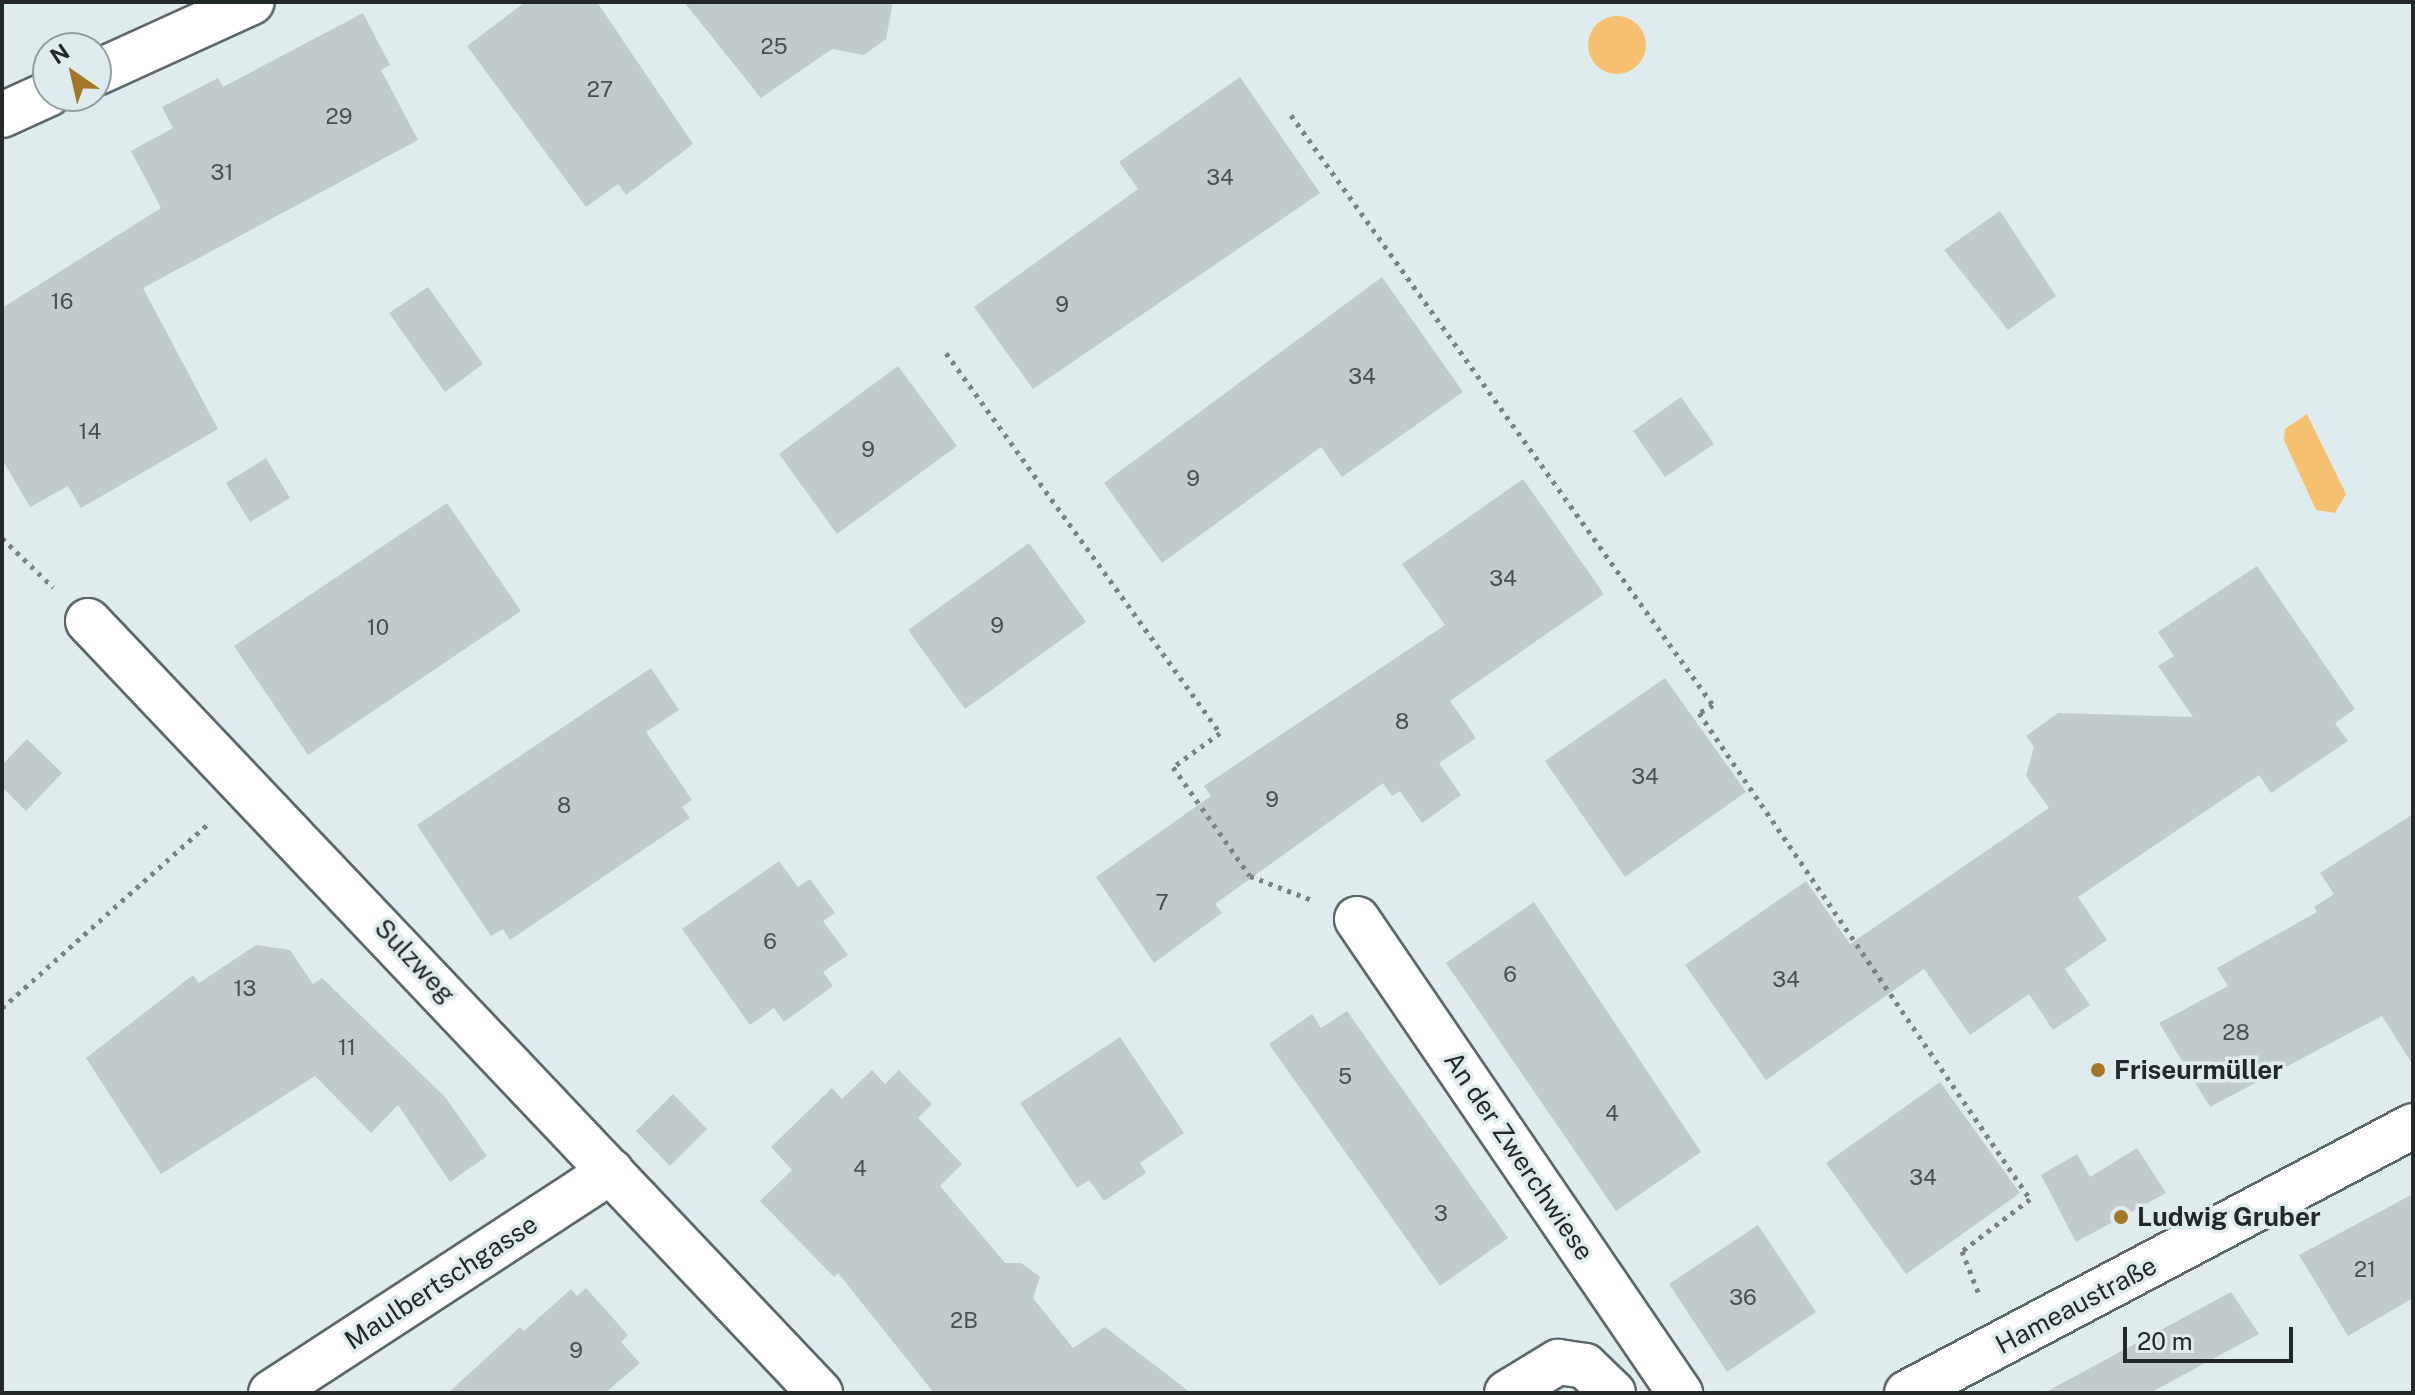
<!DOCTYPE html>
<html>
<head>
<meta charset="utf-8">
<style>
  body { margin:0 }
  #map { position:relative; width:2415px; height:1395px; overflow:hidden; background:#dfecee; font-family:"Public Sans",sans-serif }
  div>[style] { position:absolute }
  .water>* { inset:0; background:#f5c170 }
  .round { border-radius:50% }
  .building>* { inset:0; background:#bfcbcd }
  .path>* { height:5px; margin-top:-2.5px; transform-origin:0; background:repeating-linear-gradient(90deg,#7a8284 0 4px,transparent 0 10px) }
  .roads { filter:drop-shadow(2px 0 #5d686a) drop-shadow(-2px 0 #5d686a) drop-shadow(0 2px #5d686a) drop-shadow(0 -2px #5d686a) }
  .minor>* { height:44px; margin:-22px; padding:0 22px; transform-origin:22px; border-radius:22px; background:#fff }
  .major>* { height:44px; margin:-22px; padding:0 22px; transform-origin:22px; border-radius:22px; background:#fff }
  .dots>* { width:22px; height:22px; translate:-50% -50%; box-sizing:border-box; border:4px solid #dfecee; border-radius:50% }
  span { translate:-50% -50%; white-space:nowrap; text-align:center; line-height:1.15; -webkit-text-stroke:7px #dfecee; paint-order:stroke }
  .number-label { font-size:22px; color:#4a5152 }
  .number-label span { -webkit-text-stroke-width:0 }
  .street-label { font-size:26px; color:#232829 }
  .poi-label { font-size:26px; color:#232829; font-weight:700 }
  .left { translate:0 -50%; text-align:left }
  .frame { position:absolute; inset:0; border:4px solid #232829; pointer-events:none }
  .north { position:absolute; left:32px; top:32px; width:80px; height:80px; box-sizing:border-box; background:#dfecee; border:2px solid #949e9f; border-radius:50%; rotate:326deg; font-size:22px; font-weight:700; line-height:32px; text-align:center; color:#232829 }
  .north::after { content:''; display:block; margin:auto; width:28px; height:36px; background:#a37628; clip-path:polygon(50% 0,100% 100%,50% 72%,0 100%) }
  .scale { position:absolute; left:2123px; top:1327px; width:170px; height:36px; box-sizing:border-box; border:4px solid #232829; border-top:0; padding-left:10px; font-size:24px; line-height:28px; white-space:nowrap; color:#232829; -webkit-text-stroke:6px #dfecee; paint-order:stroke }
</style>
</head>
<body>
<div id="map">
  <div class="water">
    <i class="round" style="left:1588px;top:16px;width:58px;height:58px"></i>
    <i style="clip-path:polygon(2307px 414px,2346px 494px,2335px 513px,2316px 510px,2284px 440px,2285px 429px)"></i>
  </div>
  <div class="building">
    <i style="clip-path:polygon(525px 2px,597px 2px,693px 144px,626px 195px,618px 184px,586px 207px,467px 46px)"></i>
    <i style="clip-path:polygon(684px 2px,893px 2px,886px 39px,864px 55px,832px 49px,761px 98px)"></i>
    <i style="clip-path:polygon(363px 13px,390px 65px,381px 70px,418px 140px,143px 288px,218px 429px,81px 508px,68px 486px,30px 507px,2px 459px,2px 308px,161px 208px,131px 151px,173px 128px,162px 107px,218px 78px,223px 87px)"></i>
    <i style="clip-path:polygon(1240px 77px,1320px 193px,1033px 389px,974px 307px,1138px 189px,1119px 162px)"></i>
    <i style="clip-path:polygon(2000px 211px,2056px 296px,2008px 330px,1944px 250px)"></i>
    <i style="clip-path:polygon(1382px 277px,1463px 392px,1342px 477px,1321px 447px,1162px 563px,1104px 483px)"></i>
    <i style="clip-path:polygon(428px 287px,483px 364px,445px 392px,389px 313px)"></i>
    <i style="clip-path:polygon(898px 366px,957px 446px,837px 534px,779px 454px)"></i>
    <i style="clip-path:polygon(1681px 397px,1714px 444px,1665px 477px,1633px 431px)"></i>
    <i style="clip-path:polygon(266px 458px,290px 498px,250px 522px,226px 483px)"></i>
    <i style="clip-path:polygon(1523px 479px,1604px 594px,1450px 701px,1476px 738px,1439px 763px,1461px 795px,1422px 823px,1400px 791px,1392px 796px,1383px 783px,1215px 904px,1222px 913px,1154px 963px,1096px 877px,1211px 796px,1204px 786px,1445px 625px,1402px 564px)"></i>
    <i style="clip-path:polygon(447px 503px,521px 611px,308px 755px,234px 646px)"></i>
    <i style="clip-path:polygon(1029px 543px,1086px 622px,965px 709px,908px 630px)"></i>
    <i style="clip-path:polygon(2257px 566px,2355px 709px,2335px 723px,2348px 741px,2271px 793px,2259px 775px,2078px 897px,2107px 940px,2065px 969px,2090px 1005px,2053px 1030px,2029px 994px,1970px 1035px,1924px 969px,1766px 1080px,1685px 965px,1806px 881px,1850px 944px,2049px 808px,2026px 776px,2034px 747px,2026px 736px,2058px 713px,2193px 717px,2158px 666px,2174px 656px,2158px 632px)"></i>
    <i style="clip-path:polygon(651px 668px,679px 710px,646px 732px,692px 800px,682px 807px,690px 818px,510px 940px,503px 929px,491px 936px,417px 825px)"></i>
    <i style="clip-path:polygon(1665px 678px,1746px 792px,1625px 877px,1545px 761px)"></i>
    <i style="clip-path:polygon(27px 739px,62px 773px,26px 811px,2px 787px,2px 765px)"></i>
    <i style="clip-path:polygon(2413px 814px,2413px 1065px,2382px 1016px,2210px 1107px,2159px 1023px,2228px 986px,2217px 968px,2317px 912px,2314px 907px,2334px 894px,2320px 873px)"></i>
    <i style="clip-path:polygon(779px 861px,798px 887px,810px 879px,835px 913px,823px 921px,848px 955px,823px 972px,833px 986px,784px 1022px,774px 1008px,750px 1025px,682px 929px)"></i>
    <i style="clip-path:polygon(1534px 902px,1701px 1152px,1616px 1211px,1446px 963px)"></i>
    <i style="clip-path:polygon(256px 945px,290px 950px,313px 984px,322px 978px,445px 1097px,487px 1156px,450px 1182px,398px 1105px,371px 1133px,315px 1076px,161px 1174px,86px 1058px,193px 975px,199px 983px)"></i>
    <i style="clip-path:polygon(1347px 1011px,1508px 1238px,1440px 1286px,1269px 1044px,1312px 1014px,1321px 1028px)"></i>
    <i style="clip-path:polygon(1120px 1037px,1184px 1133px,1140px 1163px,1146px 1173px,1104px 1201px,1089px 1180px,1077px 1188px,1020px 1103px)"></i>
    <i style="clip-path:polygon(872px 1070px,885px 1084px,899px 1070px,932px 1104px,918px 1118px,962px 1164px,940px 1186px,1005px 1263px,1021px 1263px,1040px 1277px,1033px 1298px,1073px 1348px,1105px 1327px,1191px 1393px,934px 1393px,838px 1273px,834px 1277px,760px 1201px,792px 1170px,771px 1147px,832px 1088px,842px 1099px)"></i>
    <i style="clip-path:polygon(1940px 1082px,2020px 1193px,1906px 1274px,1826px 1163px)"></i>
    <i style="clip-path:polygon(673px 1094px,707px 1129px,670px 1166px,636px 1131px)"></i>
    <i style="clip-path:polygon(2137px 1148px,2166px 1193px,2076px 1242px,2041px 1175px,2077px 1154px,2090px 1177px)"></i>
    <i style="clip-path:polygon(2413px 1194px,2413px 1298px,2348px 1336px,2299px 1255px)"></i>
    <i style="clip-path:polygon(1758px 1225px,1816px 1312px,1727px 1372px,1669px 1284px)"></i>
    <i style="clip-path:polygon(586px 1288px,628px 1335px,621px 1342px,640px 1363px,605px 1393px,448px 1393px,520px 1327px,524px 1331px,571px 1289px,577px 1296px)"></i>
    <i style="clip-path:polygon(2231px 1292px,2259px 1334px,2150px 1393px,2044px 1393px)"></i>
  </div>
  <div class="path">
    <i style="left:1291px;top:115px;width:725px;rotate:54.43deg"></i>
    <i style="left:1713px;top:705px;width:16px;rotate:150deg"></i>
    <i style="left:1699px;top:713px;width:588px;rotate:55.74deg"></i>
    <i style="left:2030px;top:1199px;width:86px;rotate:142.6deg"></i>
    <i style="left:1962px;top:1251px;width:49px;rotate:68.6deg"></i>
    <i style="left:946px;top:353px;width:468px;rotate:54.2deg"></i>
    <i style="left:1220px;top:733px;width:58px;rotate:144.1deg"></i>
    <i style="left:1173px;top:767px;width:133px;rotate:54.8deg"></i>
    <i style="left:1250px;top:876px;width:66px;rotate:21.2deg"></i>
    <i style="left:2px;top:538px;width:71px;rotate:43.9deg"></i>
    <i style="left:2px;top:1008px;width:279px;rotate:-41.8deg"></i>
  </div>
  <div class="roads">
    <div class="minor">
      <i style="left:96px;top:73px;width:171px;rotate:-24.5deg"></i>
      <i style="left:2px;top:115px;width:51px;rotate:-24.5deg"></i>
      <i style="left:88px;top:621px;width:1064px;rotate:46.52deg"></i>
      <i style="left:1357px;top:919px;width:574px;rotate:55.73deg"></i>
      <i style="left:271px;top:1393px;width:406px;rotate:-33.1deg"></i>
      <i style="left:1507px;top:1393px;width:60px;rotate:-31.3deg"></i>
      <i style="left:1558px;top:1362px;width:27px;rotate:8deg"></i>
      <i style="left:1585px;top:1366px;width:39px;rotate:44deg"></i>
    </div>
    <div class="major">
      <i style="left:1907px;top:1393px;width:572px;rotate:-27.82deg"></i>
    </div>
  </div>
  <div class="dots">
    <i style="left:2098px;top:1070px;background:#a37628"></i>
    <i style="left:2121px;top:1217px;background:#a37628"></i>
  </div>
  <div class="number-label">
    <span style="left:774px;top:47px">25</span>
    <span style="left:600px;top:90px">27</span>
    <span style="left:339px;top:117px">29</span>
    <span style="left:222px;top:173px">31</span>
    <span style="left:1220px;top:178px">34</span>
    <span style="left:62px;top:302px">16</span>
    <span style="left:1062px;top:305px">9</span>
    <span style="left:1362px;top:377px">34</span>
    <span style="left:90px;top:432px">14</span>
    <span style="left:868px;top:450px">9</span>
    <span style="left:1193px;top:479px">9</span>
    <span style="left:1503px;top:579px">34</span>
    <span style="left:997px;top:626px">9</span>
    <span style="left:378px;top:628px">10</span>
    <span style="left:1402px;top:722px">8</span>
    <span style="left:1645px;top:777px">34</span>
    <span style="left:1272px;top:800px">9</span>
    <span style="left:564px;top:806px">8</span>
    <span style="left:1162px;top:903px">7</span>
    <span style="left:770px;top:942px">6</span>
    <span style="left:1510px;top:975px">6</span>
    <span style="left:1786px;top:980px">34</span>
    <span style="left:245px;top:989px">13</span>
    <span style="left:2236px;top:1033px">28</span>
    <span style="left:347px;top:1048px">11</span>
    <span style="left:1345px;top:1077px">5</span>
    <span style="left:1612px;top:1114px">4</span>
    <span style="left:860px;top:1169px">4</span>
    <span style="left:1923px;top:1178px">34</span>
    <span style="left:1441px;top:1214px">3</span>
    <span style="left:2365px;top:1270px">21</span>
    <span style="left:1743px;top:1298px">36</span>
    <span style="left:964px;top:1321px">2B</span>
    <span style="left:576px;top:1351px">9</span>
  </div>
  <div class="street-label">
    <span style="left:415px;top:961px;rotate:47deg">Sulzweg</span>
    <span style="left:1519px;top:1156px;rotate:56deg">An der Zwerchwiese</span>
    <span style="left:441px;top:1282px;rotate:-33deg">Maulbertschgasse</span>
    <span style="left:2076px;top:1305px;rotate:-28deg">Hameaustraße</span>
  </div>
  <div class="poi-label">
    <span class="left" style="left:2114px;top:1070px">Friseurmüller</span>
    <span class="left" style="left:2137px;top:1217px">Ludwig Gruber</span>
  </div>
  <div class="frame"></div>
  <div class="north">N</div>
  <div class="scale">20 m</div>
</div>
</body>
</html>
